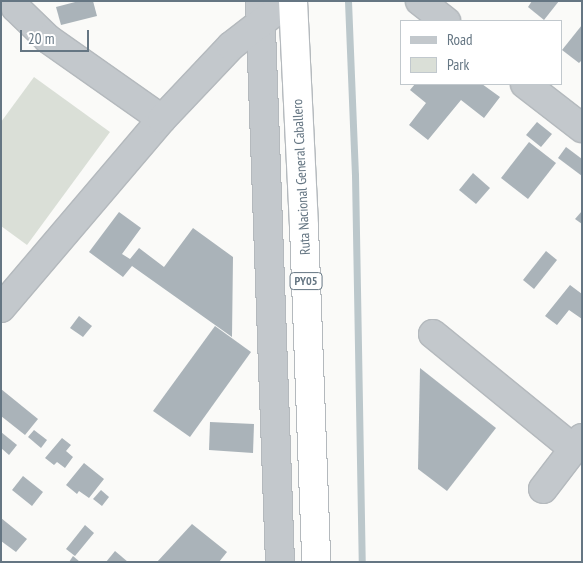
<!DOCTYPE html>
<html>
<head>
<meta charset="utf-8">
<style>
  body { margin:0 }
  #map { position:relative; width:583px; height:563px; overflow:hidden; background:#fafaf8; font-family:"PT Sans Narrow",sans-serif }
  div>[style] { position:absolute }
  .green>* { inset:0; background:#dadfd7 }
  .stream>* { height:7px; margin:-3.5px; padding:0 3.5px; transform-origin:3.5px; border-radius:3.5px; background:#bbc7cb }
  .building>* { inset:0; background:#aab3b9 }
  .roads { filter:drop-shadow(1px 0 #b4b9bd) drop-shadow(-1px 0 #b4b9bd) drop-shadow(0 1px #b4b9bd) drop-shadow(0 -1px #b4b9bd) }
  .minor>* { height:28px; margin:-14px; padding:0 14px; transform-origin:14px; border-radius:14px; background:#c3c8cc }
  .highway>* { height:28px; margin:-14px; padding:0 14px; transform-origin:14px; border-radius:14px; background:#fff }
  span { translate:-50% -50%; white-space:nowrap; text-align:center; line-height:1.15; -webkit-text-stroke:5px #fff; paint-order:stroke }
  .shield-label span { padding:1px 4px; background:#fff; border:1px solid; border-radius:4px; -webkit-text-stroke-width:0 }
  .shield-label { font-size:12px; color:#657683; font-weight:700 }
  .street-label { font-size:14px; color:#657683 }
  .frame { position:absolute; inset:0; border:2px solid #657683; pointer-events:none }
  .legend { position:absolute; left:400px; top:20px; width:162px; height:65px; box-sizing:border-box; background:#fff; border:1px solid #c1c8cd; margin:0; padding:6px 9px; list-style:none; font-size:15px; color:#657683 }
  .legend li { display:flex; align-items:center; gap:10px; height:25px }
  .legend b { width:25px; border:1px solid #c1c8cd }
  .scale { position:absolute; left:20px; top:30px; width:69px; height:22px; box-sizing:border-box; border:2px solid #657683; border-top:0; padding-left:6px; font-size:15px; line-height:18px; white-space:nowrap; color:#657683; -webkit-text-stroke:4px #fff; paint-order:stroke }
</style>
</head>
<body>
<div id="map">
  <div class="green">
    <i style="clip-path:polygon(34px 77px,110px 132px,27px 245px,1px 226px,1px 122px)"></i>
  </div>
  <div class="stream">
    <i style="left:348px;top:1px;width:174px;rotate:87.7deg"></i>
    <i style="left:355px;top:175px;width:387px;rotate:89deg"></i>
  </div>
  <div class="building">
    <i style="clip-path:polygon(79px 1px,93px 1px,97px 16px,61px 25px,56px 7px)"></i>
    <i style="clip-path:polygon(532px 1px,559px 1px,544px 20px,528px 7px)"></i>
    <i style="clip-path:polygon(582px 25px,582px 60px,579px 63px,562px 50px)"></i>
    <i style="clip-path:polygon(415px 84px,482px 84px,500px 97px,484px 118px,461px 100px,428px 140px,409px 125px,426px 103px,410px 90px)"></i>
    <i style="clip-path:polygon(537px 122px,552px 134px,541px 147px,526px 135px)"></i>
    <i style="clip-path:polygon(529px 142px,556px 163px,528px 199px,501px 178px)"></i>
    <i style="clip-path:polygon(566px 147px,582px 159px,582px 176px,558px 158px)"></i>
    <i style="clip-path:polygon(473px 173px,490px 188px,476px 204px,459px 190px)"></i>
    <i style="clip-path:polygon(582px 211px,582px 224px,575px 219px)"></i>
    <i style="clip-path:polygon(119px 212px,141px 228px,122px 254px,130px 259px,139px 248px,164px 267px,193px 228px,233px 257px,232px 337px,132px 266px,123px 277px,89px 252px)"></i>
    <i style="clip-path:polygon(546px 251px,557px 260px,534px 289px,523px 280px)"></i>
    <i style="clip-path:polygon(570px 285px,582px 294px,582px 319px,569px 310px,557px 325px,545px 316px)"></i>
    <i style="clip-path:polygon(79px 316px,92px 326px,83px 337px,70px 328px)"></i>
    <i style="clip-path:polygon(215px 326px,251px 352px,190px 437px,153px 411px)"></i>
    <i style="clip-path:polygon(420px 368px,496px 428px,447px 491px,418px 469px)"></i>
    <i style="clip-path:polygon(1px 389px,38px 419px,25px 435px,1px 416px)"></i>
    <i style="clip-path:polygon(210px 422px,254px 424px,253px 453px,209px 450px)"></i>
    <i style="clip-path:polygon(34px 430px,47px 440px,41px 448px,28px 437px)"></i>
    <i style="clip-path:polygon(1px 432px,17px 445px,9px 455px,1px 448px)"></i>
    <i style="clip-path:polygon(62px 438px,71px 445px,66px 451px,73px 457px,65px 468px,57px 462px,54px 465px,45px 458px)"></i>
    <i style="clip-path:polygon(84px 463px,104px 479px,89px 498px,79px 491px,77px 494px,66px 485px)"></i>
    <i style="clip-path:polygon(23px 476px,43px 492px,32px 506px,12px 490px)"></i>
    <i style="clip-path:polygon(101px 490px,109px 497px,102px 506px,93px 499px)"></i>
    <i style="clip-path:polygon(1px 518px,27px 539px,16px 552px,1px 541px)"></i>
    <i style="clip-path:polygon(192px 524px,227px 552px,219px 562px,157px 562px)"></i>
    <i style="clip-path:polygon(85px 525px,94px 533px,75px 556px,66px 549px)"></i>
    <i style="clip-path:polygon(115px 551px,128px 562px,106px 562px)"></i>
    <i style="clip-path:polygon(73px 556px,80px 562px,69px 562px)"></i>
  </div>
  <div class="roads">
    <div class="minor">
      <i style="left:15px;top:1px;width:7px;rotate:82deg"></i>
      <i style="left:16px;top:8px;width:45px;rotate:44.1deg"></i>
      <i style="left:48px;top:39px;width:139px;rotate:35.1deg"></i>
      <i style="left:260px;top:1px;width:561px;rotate:87.96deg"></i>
      <i style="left:420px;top:1px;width:33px;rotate:38deg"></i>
      <i style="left:525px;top:84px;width:72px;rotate:37.7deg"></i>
      <i style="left:1px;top:308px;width:248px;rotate:-49.6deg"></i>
      <i style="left:162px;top:119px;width:100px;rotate:-46.6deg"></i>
      <i style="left:231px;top:46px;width:73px;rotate:-37.8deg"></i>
      <i style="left:433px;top:334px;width:182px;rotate:39.2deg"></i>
      <i style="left:543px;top:489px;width:64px;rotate:-52.6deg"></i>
    </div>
    <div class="highway">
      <i style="left:293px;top:1px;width:226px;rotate:87.2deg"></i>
      <i style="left:304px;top:227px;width:335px;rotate:87.9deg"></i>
    </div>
  </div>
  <div class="shield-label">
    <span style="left:306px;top:281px">PY05</span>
  </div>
  <div class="street-label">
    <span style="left:301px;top:177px;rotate:-93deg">Ruta Nacional General Caballero</span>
  </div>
  <div class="frame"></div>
  <ul class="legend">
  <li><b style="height:6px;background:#c3c8cc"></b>Road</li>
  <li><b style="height:14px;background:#dadfd7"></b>Park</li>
  </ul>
  <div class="scale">20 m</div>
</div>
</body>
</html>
